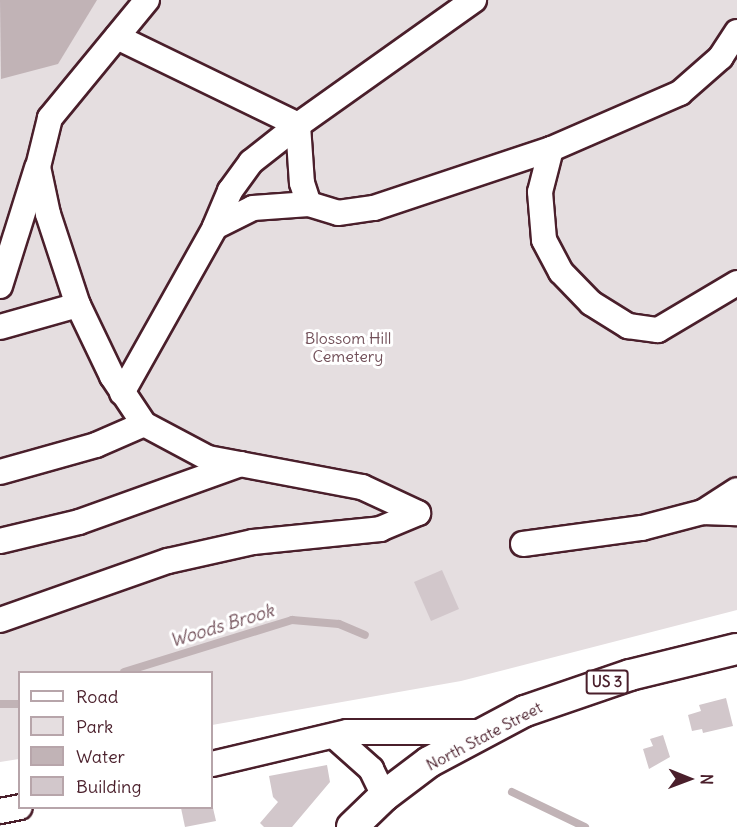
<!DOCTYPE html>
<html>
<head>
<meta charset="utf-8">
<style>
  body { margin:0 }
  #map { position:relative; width:737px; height:827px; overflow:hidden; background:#fff; font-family:Delius,sans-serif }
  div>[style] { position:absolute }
  .green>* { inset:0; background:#e5dee0 }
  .water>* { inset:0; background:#c1b3b6 }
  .stream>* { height:8px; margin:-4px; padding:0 4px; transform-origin:4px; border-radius:4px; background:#c1b3b6 }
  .building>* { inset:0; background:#d2c7cb }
  .roads { filter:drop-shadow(2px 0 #4a1f2b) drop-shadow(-2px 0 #4a1f2b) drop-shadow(0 2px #4a1f2b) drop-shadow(0 -2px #4a1f2b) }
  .minor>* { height:24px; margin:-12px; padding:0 12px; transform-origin:12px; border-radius:12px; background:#fff }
  .major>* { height:30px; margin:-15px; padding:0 15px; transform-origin:15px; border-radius:15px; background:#fff }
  span { translate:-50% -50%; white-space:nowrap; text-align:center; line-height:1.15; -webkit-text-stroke:6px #fff; paint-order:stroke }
  .shield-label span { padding:2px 4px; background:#fff; border:2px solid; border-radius:4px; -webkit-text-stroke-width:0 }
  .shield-label { font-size:15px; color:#4a1f2b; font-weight:700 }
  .park-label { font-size:16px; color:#714f58 }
  .street-label { font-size:16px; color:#4a1f2b }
  .water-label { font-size:18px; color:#74535c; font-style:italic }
  .legend { position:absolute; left:18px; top:671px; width:195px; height:138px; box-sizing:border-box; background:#fff; border:2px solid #b7a5aa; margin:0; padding:8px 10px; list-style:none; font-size:18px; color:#4a1f2b }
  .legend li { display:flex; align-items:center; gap:12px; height:30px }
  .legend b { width:30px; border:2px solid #b7a5aa }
  .north { position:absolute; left:659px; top:749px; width:60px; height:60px; -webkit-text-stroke:4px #fff; paint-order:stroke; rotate:91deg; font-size:16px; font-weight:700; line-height:24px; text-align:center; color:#4a1f2b }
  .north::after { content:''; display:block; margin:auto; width:21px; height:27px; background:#4a1f2b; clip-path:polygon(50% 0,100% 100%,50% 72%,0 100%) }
</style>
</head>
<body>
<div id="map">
  <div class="green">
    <i style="clip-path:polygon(0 0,737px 0,737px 610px,461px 681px,212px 725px,212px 672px,20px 672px,19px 759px,0 762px)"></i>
  </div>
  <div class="water">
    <i style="clip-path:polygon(0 0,97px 0,58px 64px,1px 79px)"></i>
  </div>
  <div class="stream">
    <i style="left:124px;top:672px;width:176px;rotate:-17.2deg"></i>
    <i style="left:292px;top:620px;width:47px;rotate:4.9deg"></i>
    <i style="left:339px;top:624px;width:28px;rotate:23deg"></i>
    <i style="left:0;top:704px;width:20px"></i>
    <i style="left:512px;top:792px;width:81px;rotate:25.6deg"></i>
  </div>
  <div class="building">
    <i style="clip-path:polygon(442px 570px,459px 609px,431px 621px,414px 582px)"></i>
    <i style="clip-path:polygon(726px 698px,733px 726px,703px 733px,702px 729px,692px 731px,688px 715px,701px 711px,699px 705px)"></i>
    <i style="clip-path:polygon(663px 735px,670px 757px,649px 769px,643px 749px,653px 746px,650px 739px)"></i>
    <i style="clip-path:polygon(327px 765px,330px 782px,292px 827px,264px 827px,260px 823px,278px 802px,273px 797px,269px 776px)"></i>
    <i style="clip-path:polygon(181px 808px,213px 808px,216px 821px,185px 827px)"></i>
  </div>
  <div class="roads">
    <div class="minor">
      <i style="left:147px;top:0;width:153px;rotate:129.4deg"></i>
      <i style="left:50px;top:118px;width:50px;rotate:103.8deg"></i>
      <i style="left:38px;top:167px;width:48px;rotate:78deg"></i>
      <i style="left:48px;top:214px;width:96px;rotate:71.8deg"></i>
      <i style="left:78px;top:305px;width:79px;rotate:64.4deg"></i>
      <i style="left:112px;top:376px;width:58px;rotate:56.3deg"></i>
      <i style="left:144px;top:424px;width:72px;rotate:28deg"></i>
      <i style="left:208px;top:458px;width:157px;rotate:10.7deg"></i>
      <i style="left:362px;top:487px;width:62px;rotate:24.9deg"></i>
      <i style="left:737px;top:32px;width:30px;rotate:123deg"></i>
      <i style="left:721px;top:57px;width:55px;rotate:138.7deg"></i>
      <i style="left:680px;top:93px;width:141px;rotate:156.5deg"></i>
      <i style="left:551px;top:149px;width:44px;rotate:104.3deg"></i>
      <i style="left:540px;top:192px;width:48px;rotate:85.2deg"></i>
      <i style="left:544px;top:240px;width:36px;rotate:62deg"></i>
      <i style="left:561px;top:272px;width:43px;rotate:45.9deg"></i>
      <i style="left:591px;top:303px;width:44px;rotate:31.9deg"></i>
      <i style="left:628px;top:326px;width:30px;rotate:8deg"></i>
      <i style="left:658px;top:330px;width:92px;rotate:-30.7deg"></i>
      <i style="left:117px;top:37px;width:201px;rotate:25.9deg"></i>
      <i style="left:298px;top:125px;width:216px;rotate:-35.4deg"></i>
      <i style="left:298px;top:125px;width:58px;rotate:86.1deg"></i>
      <i style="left:302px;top:183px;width:22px;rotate:72deg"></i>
      <i style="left:309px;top:204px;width:30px;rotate:17deg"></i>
      <i style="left:338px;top:213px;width:36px;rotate:-8deg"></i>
      <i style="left:374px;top:208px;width:187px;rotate:-18.4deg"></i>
      <i style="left:298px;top:125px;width:60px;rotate:141.8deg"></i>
      <i style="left:251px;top:162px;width:36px;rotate:126deg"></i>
      <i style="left:230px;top:191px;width:39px;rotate:113deg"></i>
      <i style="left:215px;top:227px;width:42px;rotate:-26.6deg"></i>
      <i style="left:253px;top:208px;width:56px;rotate:-4.1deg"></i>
      <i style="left:0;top:286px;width:124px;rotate:-72.6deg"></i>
      <i style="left:0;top:327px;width:81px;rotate:-15.8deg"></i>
      <i style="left:122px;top:393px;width:190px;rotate:-60.7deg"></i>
      <i style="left:0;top:472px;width:100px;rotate:-15.7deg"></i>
      <i style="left:96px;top:445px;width:52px;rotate:-23.6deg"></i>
      <i style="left:703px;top:512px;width:40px;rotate:-32.9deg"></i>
      <i style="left:0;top:541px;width:81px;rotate:-13.5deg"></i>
      <i style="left:79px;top:522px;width:172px;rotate:-19.7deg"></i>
      <i style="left:523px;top:544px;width:120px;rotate:-7.7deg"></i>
      <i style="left:642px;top:528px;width:63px;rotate:-14.7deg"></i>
      <i style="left:703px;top:512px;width:34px;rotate:2deg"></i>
      <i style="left:0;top:620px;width:178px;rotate:-19.4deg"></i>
      <i style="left:168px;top:561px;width:87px;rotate:-12.6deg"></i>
      <i style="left:253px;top:542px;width:128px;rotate:-5.8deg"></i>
      <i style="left:380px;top:529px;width:41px;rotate:-22.8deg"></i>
      <i style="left:334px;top:736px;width:50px;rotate:41.7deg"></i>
      <i style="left:371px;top:769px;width:30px;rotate:64deg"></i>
      <i style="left:212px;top:764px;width:139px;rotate:-13.3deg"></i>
      <i style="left:347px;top:732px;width:137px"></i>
      <i style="left:0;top:811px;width:20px;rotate:-11deg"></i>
    </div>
    <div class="major">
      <i style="left:352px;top:827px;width:45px;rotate:-44.1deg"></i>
      <i style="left:384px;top:796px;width:56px;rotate:-37.1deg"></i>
      <i style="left:429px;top:762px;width:109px;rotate:-28deg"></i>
      <i style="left:525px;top:711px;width:111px;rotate:-18.9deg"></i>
      <i style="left:630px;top:675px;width:110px;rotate:-13.7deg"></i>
    </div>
  </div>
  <div class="shield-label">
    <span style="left:607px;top:682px">US 3</span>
  </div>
  <div class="park-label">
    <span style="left:348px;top:347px">Blossom Hill<br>Cemetery</span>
  </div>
  <div class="street-label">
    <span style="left:484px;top:736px;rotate:-28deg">North State Street</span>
  </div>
  <div class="water-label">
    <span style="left:222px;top:626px;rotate:-17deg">Woods Brook</span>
  </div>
  <ul class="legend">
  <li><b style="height:8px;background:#fff"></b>Road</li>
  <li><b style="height:16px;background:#e5dee0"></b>Park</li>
  <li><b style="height:16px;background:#c1b3b6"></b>Water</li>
  <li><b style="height:16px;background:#d2c7cb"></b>Building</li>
  </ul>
  <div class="north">N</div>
</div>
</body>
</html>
